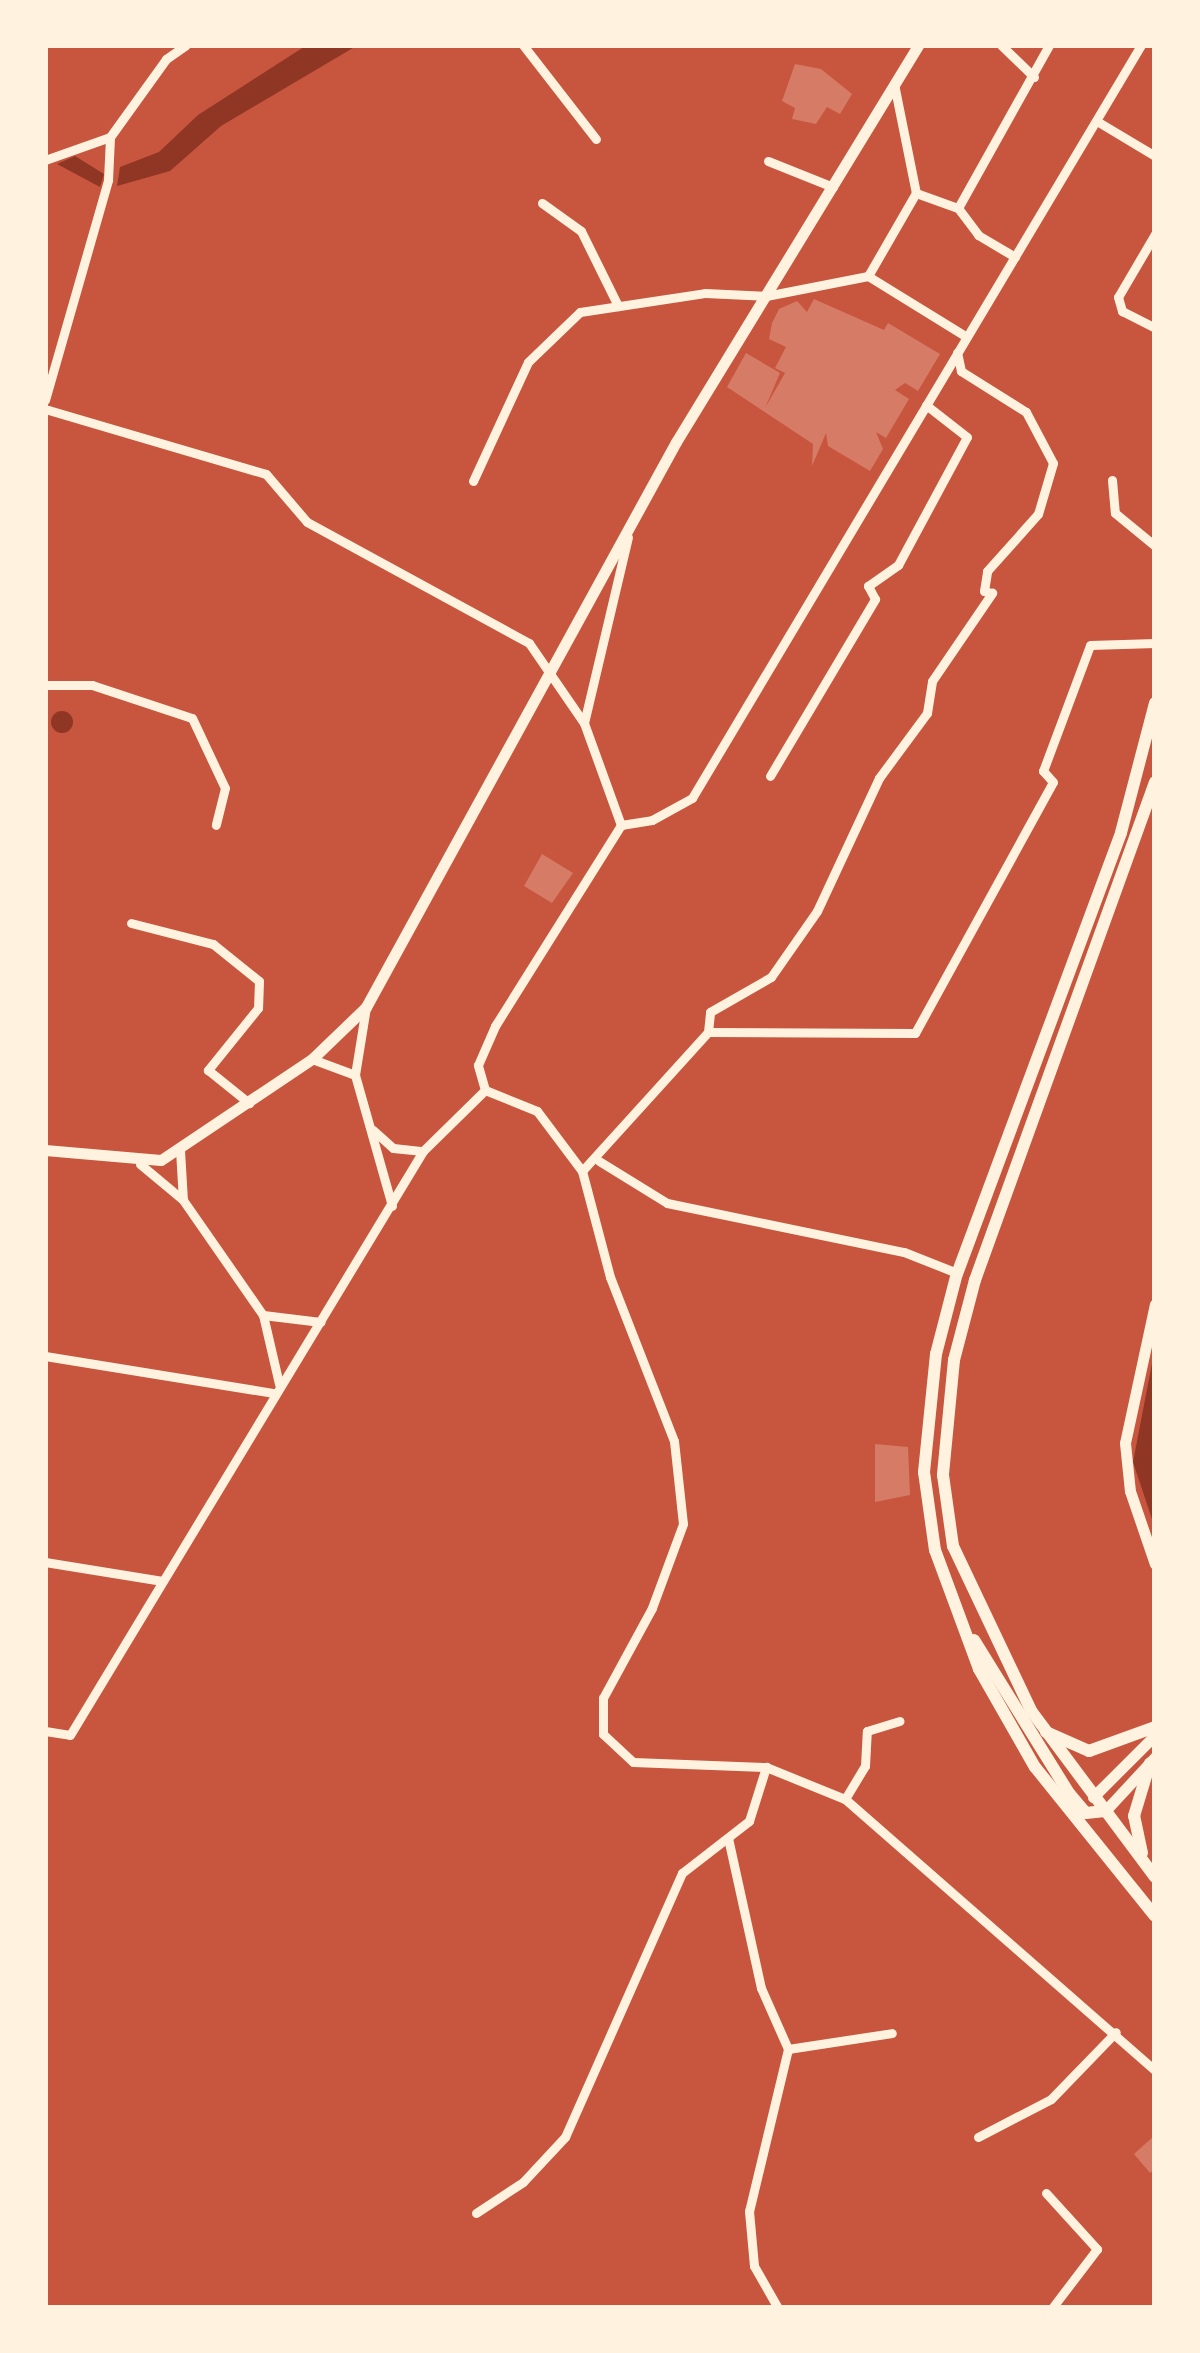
<!DOCTYPE html>
<html>
<head>
<meta charset="utf-8">
<style>
  body { margin:0 }
  #map { position:relative; width:1200px; height:2353px; overflow:hidden; background:#c8553d; font-family:Commissioner,sans-serif }
  div>[style] { position:absolute }
  .water>* { inset:0; background:#8f3625 }
  .round { border-radius:50% }
  .building>* { inset:0; background:#d67c66 }
  .minor>* { height:9px; margin:-4.5px; padding:0 4.5px; transform-origin:4.5px; border-radius:4.5px; background:#fff3e0 }
  .secondary>* { height:11px; margin:-5.5px; padding:0 5.5px; transform-origin:5.5px; border-radius:5.5px; background:#fff3e0 }
  .primary>* { height:12px; margin:-6px; padding:0 6px; transform-origin:6px; border-radius:6px; background:#fff3e0 }
  span { translate:-50% -50%; white-space:nowrap; text-align:center; line-height:1.15; -webkit-text-stroke:8px #fff3e0; paint-order:stroke }
  .frame { position:absolute; inset:0; border:48px solid #fff3e0; pointer-events:none }
</style>
</head>
<body>
<div id="map">
  <div class="water">
    <i style="clip-path:polygon(307px 45px,358px 45px,221px 126px,170px 171px,117px 186px,120px 167px,159px 152px,198px 115px)"></i>
    <i style="clip-path:polygon(75px 156px,104px 174px,100px 187px,57px 164px)"></i>
    <i class="round" style="left:51px;top:711px;width:22px;height:22px"></i>
    <i style="clip-path:polygon(1155px 1348px,1155px 1528px,1133px 1462px)"></i>
  </div>
  <div class="building">
    <i style="clip-path:polygon(795px 64px,821px 69px,852px 94px,840px 114px,827px 107px,816px 124px,792px 119px,795px 108px,782px 101px)"></i>
    <i style="clip-path:polygon(814px 299px,884px 330px,888px 323px,940px 354px,918px 391px,905px 383px,895px 390px,909px 399px,886px 438px,876px 432px,883px 449px,870px 471px,828px 446px,826px 433px,812px 466px,813px 444px,727px 387px,746px 353px,780px 373px,765px 408px,785px 373px,775px 368px,786px 347px,769px 339px,772px 323px,779px 309px,797px 301px,807px 312px)"></i>
    <i style="clip-path:polygon(542px 854px,573px 873px,552px 903px,524px 886px)"></i>
    <i style="clip-path:polygon(875px 1444px,908px 1447px,910px 1495px,875px 1502px)"></i>
    <i style="clip-path:polygon(1155px 2135px,1155px 2169px,1150px 2173px,1134px 2154px)"></i>
  </div>
  <div class="minor">
    <i style="left:523px;top:45px;width:119px;rotate:52.2deg"></i>
    <i style="left:1001px;top:45px;width:46px;rotate:44.1deg"></i>
    <i style="left:894px;top:84px;width:111px;rotate:78.6deg"></i>
    <i style="left:916px;top:193px;width:45px;rotate:19.7deg"></i>
    <i style="left:958px;top:208px;width:34px;rotate:53deg"></i>
    <i style="left:978px;top:235px;width:43px;rotate:30.7deg"></i>
    <i style="left:1100px;top:123px;width:64px;rotate:31deg"></i>
    <i style="left:45px;top:160px;width:69px;rotate:-19.5deg"></i>
    <i style="left:110px;top:137px;width:96px;rotate:-54.3deg"></i>
    <i style="left:166px;top:59px;width:24px;rotate:-35deg"></i>
    <i style="left:768px;top:161px;width:70px;rotate:21.8deg"></i>
    <i style="left:542px;top:203px;width:48px;rotate:35.7deg"></i>
    <i style="left:581px;top:231px;width:84px;rotate:63.7deg"></i>
    <i style="left:958px;top:208px;width:187px;rotate:-60.8deg"></i>
    <i style="left:1155px;top:234px;width:73px;rotate:120.4deg"></i>
    <i style="left:1118px;top:297px;width:15px;rotate:74deg"></i>
    <i style="left:1122px;top:311px;width:37px;rotate:27deg"></i>
    <i style="left:868px;top:276px;width:96px;rotate:-60deg"></i>
    <i style="left:45px;top:400px;width:229px;rotate:-74deg"></i>
    <i style="left:108px;top:180px;width:43px;rotate:-87.3deg"></i>
    <i style="left:45px;top:409px;width:230px;rotate:16.4deg"></i>
    <i style="left:266px;top:474px;width:63px;rotate:49.5deg"></i>
    <i style="left:307px;top:522px;width:253px;rotate:28.6deg"></i>
    <i style="left:529px;top:643px;width:97px;rotate:55.5deg"></i>
    <i style="left:584px;top:723px;width:109px;rotate:70.1deg"></i>
    <i style="left:621px;top:825px;width:31px;rotate:-9deg"></i>
    <i style="left:652px;top:820px;width:46px;rotate:-28.8deg"></i>
    <i style="left:692px;top:798px;width:877px;rotate:-59.19deg"></i>
    <i style="left:1112px;top:480px;width:33px;rotate:85deg"></i>
    <i style="left:1115px;top:513px;width:52px;rotate:39.5deg"></i>
    <i style="left:473px;top:481px;width:131px;rotate:-65.2deg"></i>
    <i style="left:528px;top:362px;width:72px;rotate:-43.9deg"></i>
    <i style="left:580px;top:312px;width:126px;rotate:-8.6deg"></i>
    <i style="left:705px;top:293px;width:61px;rotate:2.8deg"></i>
    <i style="left:766px;top:296px;width:104px;rotate:-11.1deg"></i>
    <i style="left:868px;top:276px;width:114px;rotate:31.7deg"></i>
    <i style="left:45px;top:685px;width:47px"></i>
    <i style="left:92px;top:685px;width:105px;rotate:18.3deg"></i>
    <i style="left:192px;top:718px;width:77px;rotate:64.8deg"></i>
    <i style="left:225px;top:788px;width:38px;rotate:104deg"></i>
    <i style="left:584px;top:723px;width:191px;rotate:-76.7deg"></i>
    <i style="left:770px;top:776px;width:206px;rotate:-59.3deg"></i>
    <i style="left:875px;top:599px;width:15px;rotate:-118deg"></i>
    <i style="left:868px;top:586px;width:37px;rotate:-35deg"></i>
    <i style="left:898px;top:565px;width:145px;rotate:-61.7deg"></i>
    <i style="left:967px;top:437px;width:52px;rotate:-142deg"></i>
    <i style="left:131px;top:923px;width:85px;rotate:14.4deg"></i>
    <i style="left:213px;top:944px;width:59px;rotate:38.8deg"></i>
    <i style="left:259px;top:981px;width:27px;rotate:92deg"></i>
    <i style="left:258px;top:1008px;width:80px;rotate:128.9deg"></i>
    <i style="left:208px;top:1070px;width:53px;rotate:38.8deg"></i>
    <i style="left:366px;top:1007px;width:69px;rotate:99.2deg"></i>
    <i style="left:355px;top:1075px;width:136px;rotate:74.2deg"></i>
    <i style="left:708px;top:1032px;width:207px;rotate:0.3deg"></i>
    <i style="left:915px;top:1033px;width:286px;rotate:-61.2deg"></i>
    <i style="left:1053px;top:782px;width:15px;rotate:-132deg"></i>
    <i style="left:1043px;top:771px;width:134px;rotate:-69.5deg"></i>
    <i style="left:1090px;top:645px;width:65px;rotate:-1.8deg"></i>
    <i style="left:312px;top:1059px;width:46px;rotate:20.4deg"></i>
    <i style="left:485px;top:1090px;width:26px;rotate:-106deg"></i>
    <i style="left:478px;top:1065px;width:43px;rotate:-66.4deg"></i>
    <i style="left:495px;top:1026px;width:237px;rotate:-57.9deg"></i>
    <i style="left:373px;top:1130px;width:27px;rotate:42deg"></i>
    <i style="left:393px;top:1148px;width:30px;rotate:6deg"></i>
    <i style="left:180px;top:1150px;width:50px;rotate:86.6deg"></i>
    <i style="left:183px;top:1200px;width:140px;rotate:55.2deg"></i>
    <i style="left:263px;top:1315px;width:58px;rotate:6.9deg"></i>
    <i style="left:599px;top:1161px;width:80px;rotate:31.7deg"></i>
    <i style="left:667px;top:1203px;width:242px;rotate:11.7deg"></i>
    <i style="left:904px;top:1252px;width:57px;rotate:21.6deg"></i>
    <i style="left:140px;top:1164px;width:56px;rotate:39.9deg"></i>
    <i style="left:582px;top:1171px;width:188px;rotate:-47.8deg"></i>
    <i style="left:708px;top:1032px;width:20px;rotate:-84deg"></i>
    <i style="left:710px;top:1012px;width:70px;rotate:-29.8deg"></i>
    <i style="left:771px;top:977px;width:80px;rotate:-55.1deg"></i>
    <i style="left:817px;top:911px;width:147px;rotate:-65deg"></i>
    <i style="left:879px;top:778px;width:81px;rotate:-53.6deg"></i>
    <i style="left:927px;top:713px;width:32px;rotate:-81deg"></i>
    <i style="left:932px;top:681px;width:107px;rotate:-55.7deg"></i>
    <i style="left:992px;top:593px;width:8px;rotate:-166deg"></i>
    <i style="left:984px;top:591px;width:20px;rotate:-81deg"></i>
    <i style="left:987px;top:571px;width:76px;rotate:-48.2deg"></i>
    <i style="left:1038px;top:514px;width:53px;rotate:-73.6deg"></i>
    <i style="left:1053px;top:463px;width:58px;rotate:-117.9deg"></i>
    <i style="left:1026px;top:412px;width:77px;rotate:-147.8deg"></i>
    <i style="left:961px;top:371px;width:19px;rotate:-102deg"></i>
    <i style="left:263px;top:1315px;width:71px;rotate:76.9deg"></i>
    <i style="left:45px;top:1356px;width:232px;rotate:9.2deg"></i>
    <i style="left:45px;top:1562px;width:119px;rotate:9.2deg"></i>
    <i style="left:45px;top:1731px;width:25px;rotate:9deg"></i>
    <i style="left:70px;top:1735px;width:682px;rotate:-58.85deg"></i>
    <i style="left:423px;top:1151px;width:87px;rotate:-44.5deg"></i>
    <i style="left:485px;top:1090px;width:56px;rotate:22deg"></i>
    <i style="left:537px;top:1111px;width:75px;rotate:53.1deg"></i>
    <i style="left:582px;top:1171px;width:110px;rotate:75.2deg"></i>
    <i style="left:610px;top:1277px;width:176px;rotate:68.7deg"></i>
    <i style="left:674px;top:1441px;width:83px;rotate:83.8deg"></i>
    <i style="left:683px;top:1524px;width:90px;rotate:110.3deg"></i>
    <i style="left:652px;top:1608px;width:102px;rotate:118.6deg"></i>
    <i style="left:603px;top:1698px;width:36px;rotate:90deg"></i>
    <i style="left:603px;top:1734px;width:41px;rotate:43deg"></i>
    <i style="left:633px;top:1762px;width:133px;rotate:2.2deg"></i>
    <i style="left:766px;top:1767px;width:85px;rotate:22.1deg"></i>
    <i style="left:845px;top:1799px;width:412px;rotate:41.2deg"></i>
    <i style="left:845px;top:1799px;width:39px;rotate:-59deg"></i>
    <i style="left:865px;top:1766px;width:35px;rotate:-87deg"></i>
    <i style="left:867px;top:1731px;width:34px;rotate:-17deg"></i>
    <i style="left:728px;top:1838px;width:154px;rotate:77.6deg"></i>
    <i style="left:761px;top:1988px;width:67px;rotate:66.1deg"></i>
    <i style="left:788px;top:2049px;width:167px;rotate:103.5deg"></i>
    <i style="left:749px;top:2211px;width:55px;rotate:84.8deg"></i>
    <i style="left:754px;top:2266px;width:48px;rotate:60.3deg"></i>
    <i style="left:788px;top:2049px;width:105px;rotate:-8.7deg"></i>
    <i style="left:978px;top:2137px;width:82px;rotate:-27.5deg"></i>
    <i style="left:1051px;top:2099px;width:93px;rotate:-45.9deg"></i>
    <i style="left:1046px;top:2193px;width:76px;rotate:47.7deg"></i>
    <i style="left:1097px;top:2249px;width:74px;rotate:127.3deg"></i>
    <i style="left:476px;top:2213px;width:56px;rotate:-33.4deg"></i>
    <i style="left:523px;top:2182px;width:62px;rotate:-47deg"></i>
    <i style="left:565px;top:2137px;width:289px;rotate:-66.1deg"></i>
    <i style="left:682px;top:1873px;width:85px;rotate:-37.8deg"></i>
    <i style="left:749px;top:1821px;width:57px;rotate:-72.5deg"></i>
  </div>
  <div class="secondary">
    <i style="left:45px;top:1150px;width:116px;rotate:4.9deg"></i>
    <i style="left:161px;top:1160px;width:182px;rotate:-33.8deg"></i>
    <i style="left:312px;top:1059px;width:75px;rotate:-43.9deg"></i>
    <i style="left:366px;top:1007px;width:644px;rotate:-61.25deg"></i>
    <i style="left:676px;top:442px;width:465px;rotate:-58.6deg"></i>
    <i style="left:1155px;top:1304px;width:142px;rotate:102.2deg"></i>
    <i style="left:1125px;top:1443px;width:48px;rotate:84.1deg"></i>
    <i style="left:1130px;top:1491px;width:77px;rotate:71.1deg"></i>
    <i style="left:1093px;top:1797px;width:88px;rotate:-45deg"></i>
    <i style="left:1105px;top:1811px;width:74px;rotate:-47.2deg"></i>
  </div>
  <div class="primary">
    <i style="left:1155px;top:703px;width:134px;rotate:104.7deg"></i>
    <i style="left:1121px;top:833px;width:470px;rotate:110.4deg"></i>
    <i style="left:957px;top:1273px;width:84px;rotate:104.5deg"></i>
    <i style="left:936px;top:1354px;width:119px;rotate:95.8deg"></i>
    <i style="left:924px;top:1472px;width:79px;rotate:82deg"></i>
    <i style="left:935px;top:1550px;width:127px;rotate:69.7deg"></i>
    <i style="left:979px;top:1669px;width:113px;rotate:60.3deg"></i>
    <i style="left:1035px;top:1767px;width:191px;rotate:51.2deg"></i>
    <i style="left:1155px;top:782px;width:530px;rotate:109.87deg"></i>
    <i style="left:975px;top:1280px;width:83px;rotate:104.7deg"></i>
    <i style="left:954px;top:1360px;width:116px;rotate:95.5deg"></i>
    <i style="left:943px;top:1475px;width:72px;rotate:82deg"></i>
    <i style="left:953px;top:1546px;width:184px;rotate:64.6deg"></i>
    <i style="left:1032px;top:1712px;width:206px;rotate:53.3deg"></i>
    <i style="left:974px;top:1640px;width:180px;rotate:58.2deg"></i>
    <i style="left:1069px;top:1793px;width:26px;rotate:50deg"></i>
    <i style="left:1086px;top:1813px;width:19px;rotate:-6deg"></i>
    <i style="left:1046px;top:1732px;width:47px;rotate:23.8deg"></i>
    <i style="left:1089px;top:1751px;width:70px;rotate:-20deg"></i>
    <i style="left:1142px;top:1853px;width:38px;rotate:-102deg"></i>
    <i style="left:1134px;top:1816px;width:55px;rotate:-73.2deg"></i>
  </div>
  <div class="frame"></div>
</div>
</body>
</html>
